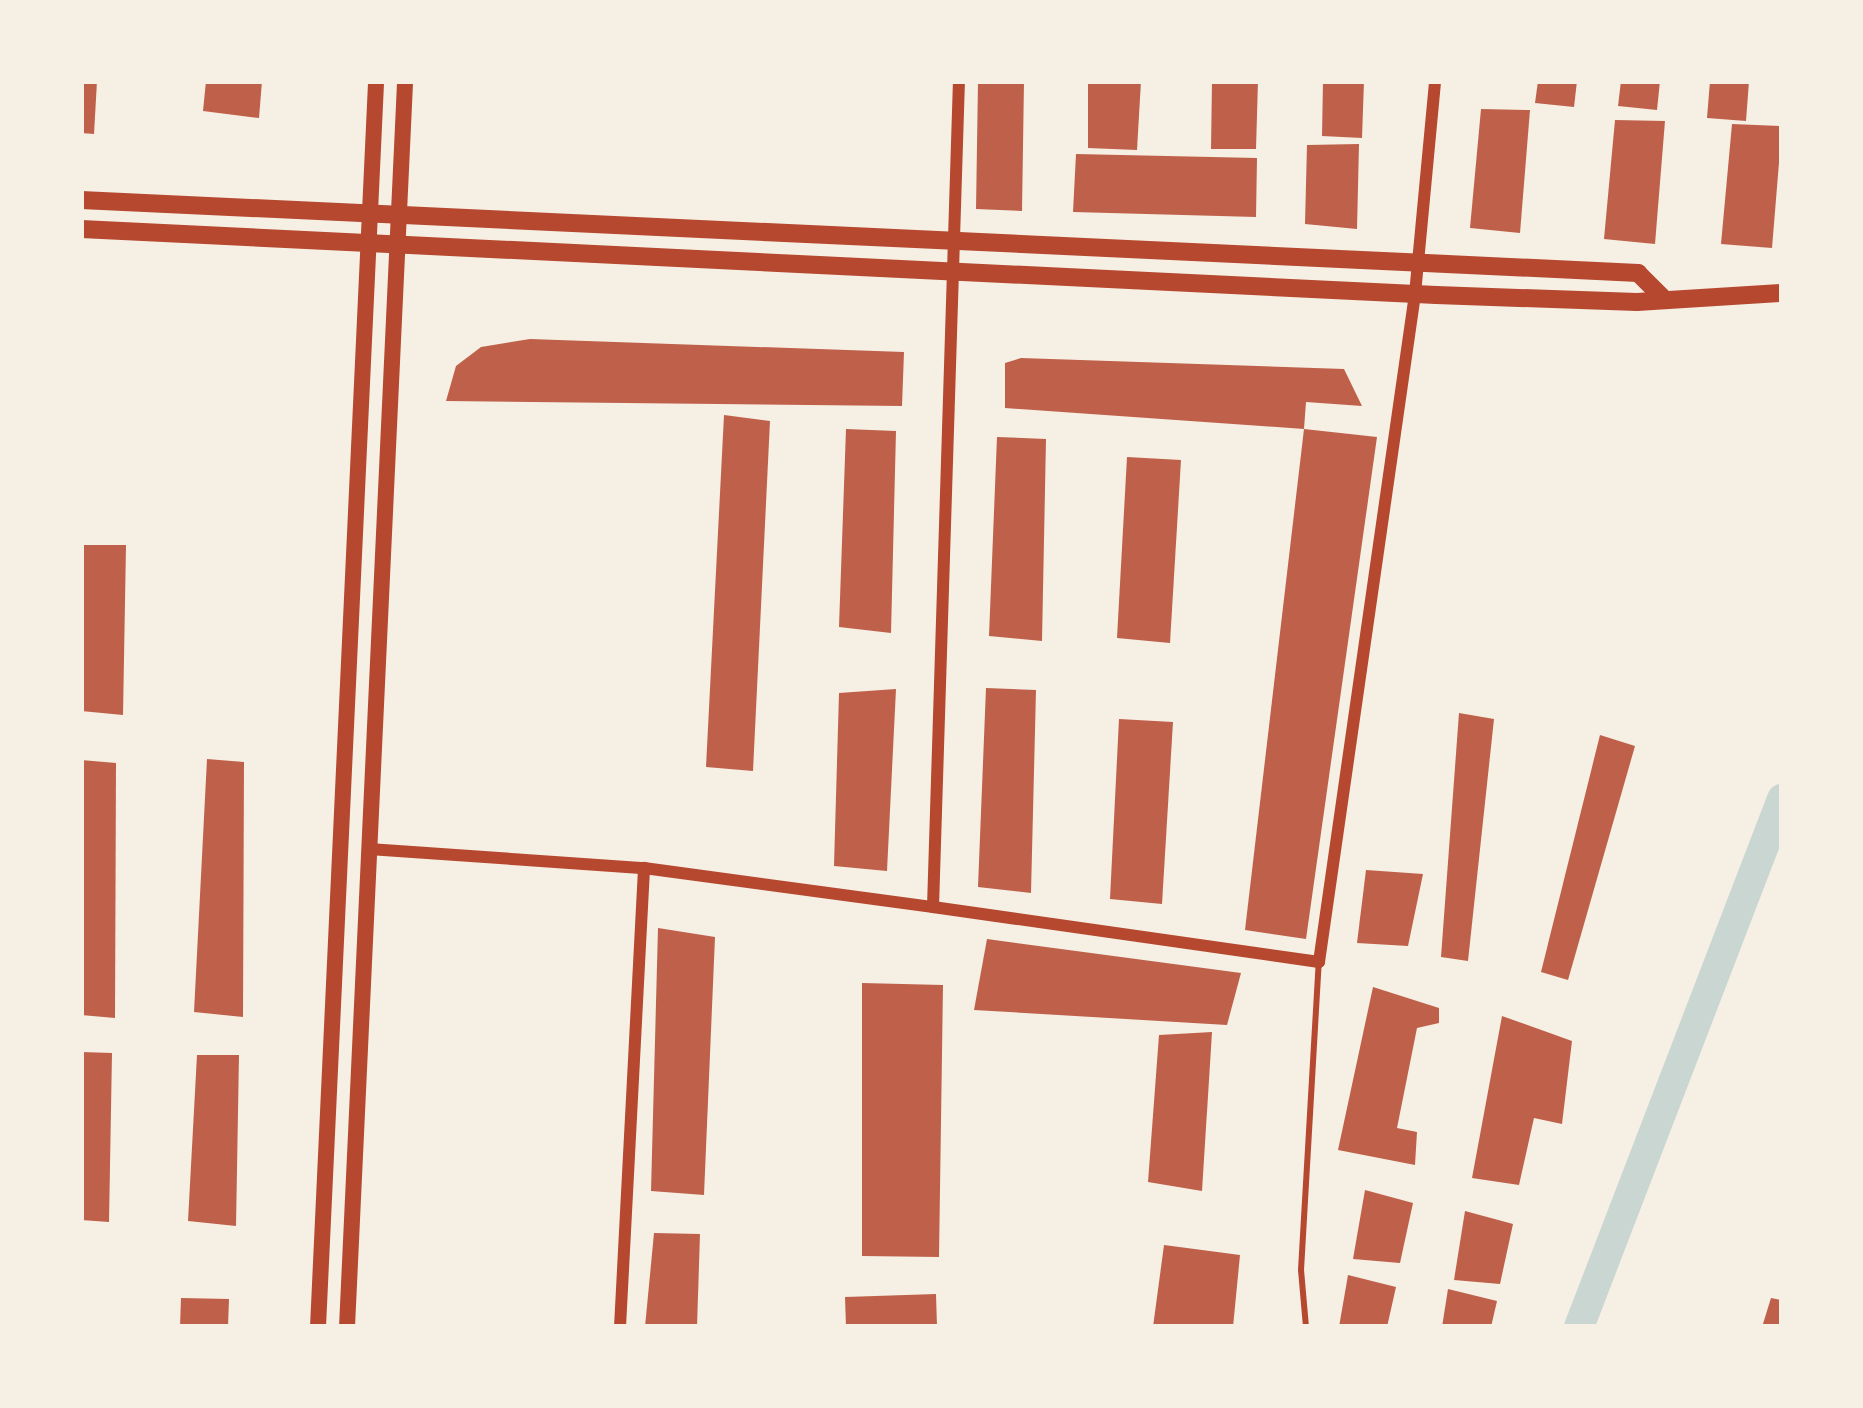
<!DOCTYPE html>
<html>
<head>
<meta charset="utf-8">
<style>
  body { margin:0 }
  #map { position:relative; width:1863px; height:1408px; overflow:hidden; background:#f6efe4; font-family:"Alegreya Sans",sans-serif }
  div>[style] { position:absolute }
  .canal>* { height:30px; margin:-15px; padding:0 15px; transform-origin:15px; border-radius:15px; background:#c9d6d2 }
  .building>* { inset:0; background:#bf614a }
  .service>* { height:6px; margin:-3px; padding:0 3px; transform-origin:3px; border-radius:3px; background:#b5482f }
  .minor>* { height:12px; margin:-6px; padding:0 6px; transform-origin:6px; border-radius:6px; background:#b5482f }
  .tertiary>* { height:16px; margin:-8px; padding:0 8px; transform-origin:8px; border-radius:8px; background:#b5482f }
  .secondary>* { height:18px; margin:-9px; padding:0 9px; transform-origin:9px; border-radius:9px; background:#b5482f }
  span { translate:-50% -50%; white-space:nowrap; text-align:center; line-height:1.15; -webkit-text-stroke:10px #f6efe4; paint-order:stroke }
  .frame { position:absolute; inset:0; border:84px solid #f6efe4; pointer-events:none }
</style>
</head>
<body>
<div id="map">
  <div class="canal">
    <i style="left:1579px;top:1327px;width:566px;rotate:-68.97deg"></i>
  </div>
  <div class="building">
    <i style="clip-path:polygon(81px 81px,97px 81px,94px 134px,81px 133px)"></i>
    <i style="clip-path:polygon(206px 81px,262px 81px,259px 118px,203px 111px)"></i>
    <i style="clip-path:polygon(978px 81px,1024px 81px,1022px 211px,976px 209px)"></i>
    <i style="clip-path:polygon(1088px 81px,1141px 81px,1137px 150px,1088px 148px)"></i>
    <i style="clip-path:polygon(1212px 81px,1258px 81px,1256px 149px,1211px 149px)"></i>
    <i style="clip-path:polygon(1323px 81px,1364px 81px,1362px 138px,1322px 136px)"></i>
    <i style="clip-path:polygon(1538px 81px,1577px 81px,1574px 107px,1535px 103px)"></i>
    <i style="clip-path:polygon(1621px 81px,1660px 81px,1657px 110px,1618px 106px)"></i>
    <i style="clip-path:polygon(1710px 81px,1749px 81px,1746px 121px,1707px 118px)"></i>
    <i style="clip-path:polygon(1481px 109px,1530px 110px,1520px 233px,1470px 228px)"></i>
    <i style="clip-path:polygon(1615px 120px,1665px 121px,1655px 244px,1604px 239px)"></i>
    <i style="clip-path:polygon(1732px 124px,1782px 126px,1772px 248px,1721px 244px)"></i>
    <i style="clip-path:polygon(1359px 144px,1357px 229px,1305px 224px,1307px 145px)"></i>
    <i style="clip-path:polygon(1076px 154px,1257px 158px,1256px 217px,1073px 212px)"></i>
    <i style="clip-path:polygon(530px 339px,904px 352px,902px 406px,446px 401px,456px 366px,481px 347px)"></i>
    <i style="clip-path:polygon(1021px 358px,1344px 369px,1362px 406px,1306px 402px,1304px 429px,1005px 408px,1005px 363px)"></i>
    <i style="clip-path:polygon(724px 415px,770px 421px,753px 771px,706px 767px)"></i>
    <i style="clip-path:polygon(846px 429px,896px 431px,891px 633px,839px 627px)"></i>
    <i style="clip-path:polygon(1304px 429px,1377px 437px,1306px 939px,1245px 930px)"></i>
    <i style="clip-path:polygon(997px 437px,1046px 439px,1042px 641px,989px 636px)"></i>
    <i style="clip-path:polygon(1127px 457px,1181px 460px,1170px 643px,1117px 638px)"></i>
    <i style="clip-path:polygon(81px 545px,126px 545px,123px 715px,81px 711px)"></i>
    <i style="clip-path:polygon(986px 688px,1036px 690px,1031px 893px,978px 887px)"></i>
    <i style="clip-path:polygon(896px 689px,887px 871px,834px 866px,839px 693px)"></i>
    <i style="clip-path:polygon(1459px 713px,1494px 719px,1468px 961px,1441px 957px)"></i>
    <i style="clip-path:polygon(1119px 719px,1173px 722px,1162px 904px,1110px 899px)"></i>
    <i style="clip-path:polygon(1600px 735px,1635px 746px,1568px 980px,1541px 972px)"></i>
    <i style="clip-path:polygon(207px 759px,244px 762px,243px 1017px,194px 1012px)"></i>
    <i style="clip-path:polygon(81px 760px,116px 763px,115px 1018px,81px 1015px)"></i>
    <i style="clip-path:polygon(1366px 870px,1423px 874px,1408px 946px,1357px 943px)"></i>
    <i style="clip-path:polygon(658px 928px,715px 937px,704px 1195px,651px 1191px)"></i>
    <i style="clip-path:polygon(987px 939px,1241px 973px,1227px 1025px,974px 1010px)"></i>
    <i style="clip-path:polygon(862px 983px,943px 985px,939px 1257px,862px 1256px)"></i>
    <i style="clip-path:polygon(1373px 987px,1439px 1008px,1439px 1023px,1417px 1028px,1397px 1128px,1417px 1132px,1415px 1165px,1338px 1150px)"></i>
    <i style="clip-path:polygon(1502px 1016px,1572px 1041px,1562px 1124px,1534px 1118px,1519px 1185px,1472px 1178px)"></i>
    <i style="clip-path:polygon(1212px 1032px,1202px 1191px,1148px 1182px,1159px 1035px)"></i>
    <i style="clip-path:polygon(81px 1052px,112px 1053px,109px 1222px,81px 1220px)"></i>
    <i style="clip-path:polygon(197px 1055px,239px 1055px,236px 1226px,188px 1221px)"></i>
    <i style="clip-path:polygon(1365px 1190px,1413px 1203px,1400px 1263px,1353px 1259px)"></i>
    <i style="clip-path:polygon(1465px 1211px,1513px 1224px,1500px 1284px,1454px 1280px)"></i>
    <i style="clip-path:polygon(654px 1233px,700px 1234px,697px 1327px,645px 1327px)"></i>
    <i style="clip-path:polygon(1164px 1245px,1240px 1255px,1233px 1327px,1153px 1327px)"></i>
    <i style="clip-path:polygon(1348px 1275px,1396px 1287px,1387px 1327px,1339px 1327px)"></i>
    <i style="clip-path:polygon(1448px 1289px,1497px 1301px,1491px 1327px,1442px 1327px)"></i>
    <i style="clip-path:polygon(936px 1294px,937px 1327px,846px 1327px,845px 1297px)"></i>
    <i style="clip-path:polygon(181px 1298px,229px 1299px,228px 1327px,180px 1327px)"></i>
    <i style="clip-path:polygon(1771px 1298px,1782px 1300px,1782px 1327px,1762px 1327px)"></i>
  </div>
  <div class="service">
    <i style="left:1306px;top:1327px;width:57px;rotate:-95deg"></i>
    <i style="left:1301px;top:1270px;width:309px;rotate:-86.7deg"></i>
  </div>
  <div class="minor">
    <i style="left:369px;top:849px;width:276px;rotate:4deg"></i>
    <i style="left:933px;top:907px;width:390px;rotate:8.1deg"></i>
    <i style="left:1319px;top:962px;width:675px;rotate:-81.82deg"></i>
    <i style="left:1415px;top:294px;width:214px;rotate:-84.6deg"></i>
    <i style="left:620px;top:1327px;width:460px;rotate:-87deg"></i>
    <i style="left:644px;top:868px;width:292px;rotate:7.7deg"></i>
    <i style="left:933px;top:907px;width:826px;rotate:-88.2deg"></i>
  </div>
  <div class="tertiary">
    <i style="left:318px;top:1327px;width:1247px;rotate:-87.33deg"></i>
    <i style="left:347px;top:1327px;width:1247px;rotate:-87.33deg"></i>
  </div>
  <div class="secondary">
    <i style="left:81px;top:200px;width:1559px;rotate:2.68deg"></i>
    <i style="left:1638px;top:273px;width:37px;rotate:45deg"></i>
    <i style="left:81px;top:229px;width:1357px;rotate:2.79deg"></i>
    <i style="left:1436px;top:295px;width:201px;rotate:2deg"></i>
    <i style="left:1637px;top:302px;width:145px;rotate:-3.6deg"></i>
  </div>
  <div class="frame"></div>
</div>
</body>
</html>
